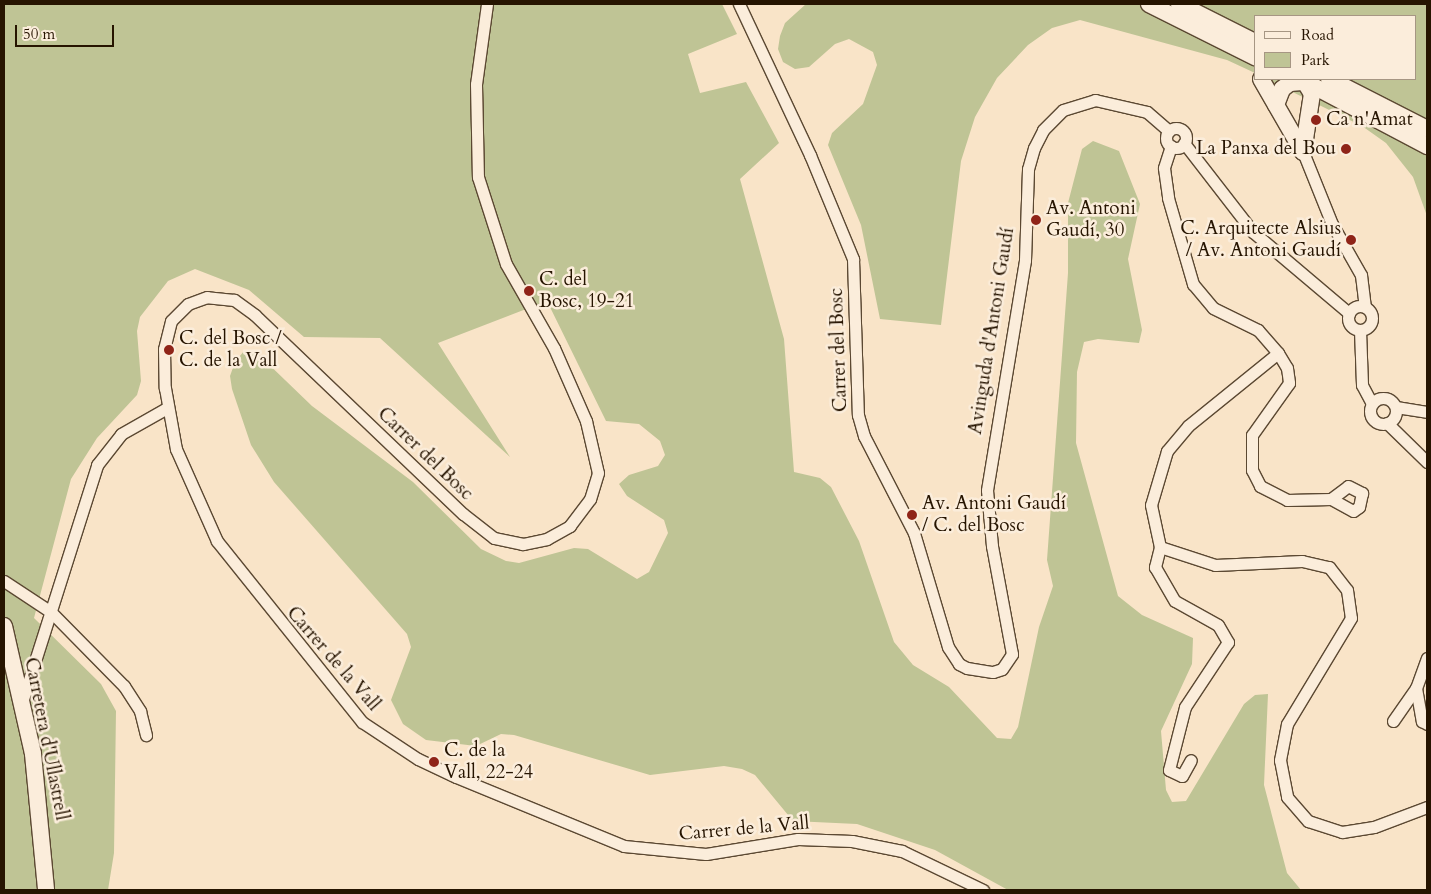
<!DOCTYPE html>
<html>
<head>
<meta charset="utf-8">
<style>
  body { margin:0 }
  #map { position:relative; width:1431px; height:894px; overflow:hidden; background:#f9e4c8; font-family:Cardo,serif }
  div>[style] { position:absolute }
  .green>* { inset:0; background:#bfc495 }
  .roads { filter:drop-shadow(1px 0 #5b4832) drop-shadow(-1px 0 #5b4832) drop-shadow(0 1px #5b4832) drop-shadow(0 -1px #5b4832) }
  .street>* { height:11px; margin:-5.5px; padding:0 5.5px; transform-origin:5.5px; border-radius:5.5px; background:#fbeddb }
  .street>.ring { margin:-5.5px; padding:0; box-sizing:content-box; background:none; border:11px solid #fbeddb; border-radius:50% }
  .secondary>* { height:16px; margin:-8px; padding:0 8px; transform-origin:8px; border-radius:8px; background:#fbeddb }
  .dots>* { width:14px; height:14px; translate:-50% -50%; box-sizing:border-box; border:2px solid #fbeddb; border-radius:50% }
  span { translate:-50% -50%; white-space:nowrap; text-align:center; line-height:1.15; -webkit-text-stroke:5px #fbeddb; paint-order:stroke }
  .poi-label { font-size:19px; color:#261400 }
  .left { translate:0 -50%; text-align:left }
  .right { translate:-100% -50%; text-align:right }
  .street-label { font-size:19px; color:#261400 }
  .frame { position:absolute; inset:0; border:5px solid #261400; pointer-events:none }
  .legend { position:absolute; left:1254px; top:15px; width:162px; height:65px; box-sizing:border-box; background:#fbeddb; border:1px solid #a69683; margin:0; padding:6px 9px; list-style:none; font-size:15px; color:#261400 }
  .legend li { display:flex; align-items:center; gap:10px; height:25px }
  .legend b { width:25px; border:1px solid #a69683 }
  .scale { position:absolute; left:15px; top:25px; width:99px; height:22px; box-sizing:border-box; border:2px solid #261400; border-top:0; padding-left:6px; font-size:15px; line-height:18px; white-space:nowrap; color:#261400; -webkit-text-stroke:4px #fbeddb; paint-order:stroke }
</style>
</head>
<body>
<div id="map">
  <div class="green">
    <i style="clip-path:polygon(4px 4px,722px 4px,737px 34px,688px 54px,700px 93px,746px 82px,779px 143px,740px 179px,784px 339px,794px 472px,820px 478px,831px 487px,859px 541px,894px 642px,913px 665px,949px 687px,997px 738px,1011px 739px,1018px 727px,1039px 627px,1053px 586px,1047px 560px,1068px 273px,1068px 203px,1082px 149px,1093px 141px,1119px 151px,1140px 204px,1128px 259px,1142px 330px,1139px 343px,1098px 339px,1084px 342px,1077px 372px,1076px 443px,1118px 596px,1142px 615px,1193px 638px,1192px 664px,1161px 731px,1166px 790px,1172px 802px,1186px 801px,1244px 704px,1255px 695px,1268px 694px,1264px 785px,1287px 873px,1301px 890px,1008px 890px,935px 850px,857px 824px,793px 821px,755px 775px,742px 769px,724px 766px,650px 775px,514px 735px,501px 734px,476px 746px,426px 740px,403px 724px,391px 700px,411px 647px,407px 634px,274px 482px,251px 445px,232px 389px,230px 376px,235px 362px,244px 351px,258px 354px,312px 406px,413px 482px,481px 549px,506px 561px,519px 563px,574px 548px,588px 549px,637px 579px,649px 572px,668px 533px,664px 520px,627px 496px,619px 484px,629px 475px,658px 466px,665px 455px,660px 441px,639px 424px,606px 421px,547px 301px,438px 343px,510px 457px,380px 338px,304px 337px,249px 290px,195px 269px,168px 281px,140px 317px,137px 331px,141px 381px,137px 395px,97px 438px,71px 479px,34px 618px,101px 684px,116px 711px,114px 853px,108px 890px,4px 890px)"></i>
    <i style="clip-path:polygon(806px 4px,1427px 4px,1427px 216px,1413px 177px,1386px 143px,1362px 126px,1266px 79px,1415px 79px,1415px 16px,1255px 16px,1255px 73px,1227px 60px,1080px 20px,1052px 28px,1028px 45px,997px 78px,975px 117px,961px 161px,941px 325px,880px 319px,861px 225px,828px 145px,832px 133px,863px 104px,877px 65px,873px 52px,849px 39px,835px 44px,809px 67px,795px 69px,783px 62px,778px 49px,780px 36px,785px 23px)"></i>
  </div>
  <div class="roads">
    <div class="street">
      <i style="left:487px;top:4px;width:81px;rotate:97.8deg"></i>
      <i style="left:476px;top:84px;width:93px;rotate:88.8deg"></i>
      <i style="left:478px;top:177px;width:91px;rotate:72.2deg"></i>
      <i style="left:506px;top:264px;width:97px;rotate:60.3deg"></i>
      <i style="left:554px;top:348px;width:80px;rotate:66.3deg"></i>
      <i style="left:586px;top:421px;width:53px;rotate:77deg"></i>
      <i style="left:598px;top:473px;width:27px;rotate:107deg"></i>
      <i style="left:590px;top:499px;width:34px;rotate:127deg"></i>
      <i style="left:570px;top:526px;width:26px;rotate:151deg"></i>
      <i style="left:547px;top:539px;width:25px;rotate:168deg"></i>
      <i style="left:523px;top:544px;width:30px;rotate:-168deg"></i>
      <i style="left:494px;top:538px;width:39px;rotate:-142deg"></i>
      <i style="left:463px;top:514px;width:288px;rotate:-136.3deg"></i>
      <i style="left:255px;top:315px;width:26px;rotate:-144deg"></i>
      <i style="left:234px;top:300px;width:27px;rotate:-174deg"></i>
      <i style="left:207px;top:297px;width:20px;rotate:160deg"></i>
      <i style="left:188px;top:304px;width:24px;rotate:135deg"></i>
      <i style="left:171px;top:321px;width:29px;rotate:104deg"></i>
      <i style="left:164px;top:349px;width:39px;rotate:89deg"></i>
      <i style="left:165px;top:388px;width:62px;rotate:79.8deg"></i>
      <i style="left:176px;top:449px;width:101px;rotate:66deg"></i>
      <i style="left:217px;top:541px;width:232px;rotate:51.3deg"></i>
      <i style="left:362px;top:722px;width:67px;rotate:33.5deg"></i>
      <i style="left:418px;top:759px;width:42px;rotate:25.3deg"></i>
      <i style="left:456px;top:777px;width:182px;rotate:22.3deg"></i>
      <i style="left:624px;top:846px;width:82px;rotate:5.6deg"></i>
      <i style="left:706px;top:854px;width:93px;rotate:-9.3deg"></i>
      <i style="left:798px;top:839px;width:54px;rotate:2.1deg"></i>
      <i style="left:852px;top:841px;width:51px;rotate:11.3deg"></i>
      <i style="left:902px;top:851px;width:90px;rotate:25.7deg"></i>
      <i style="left:739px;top:4px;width:167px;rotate:64.8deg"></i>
      <i style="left:810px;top:155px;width:113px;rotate:67.5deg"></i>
      <i style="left:853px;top:259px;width:156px;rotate:88.2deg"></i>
      <i style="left:858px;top:415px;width:22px;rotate:74deg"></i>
      <i style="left:864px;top:436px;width:109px;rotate:62.7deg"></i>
      <i style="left:914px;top:533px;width:119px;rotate:73.4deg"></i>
      <i style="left:948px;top:647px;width:20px;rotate:57deg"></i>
      <i style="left:959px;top:664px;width:9px;rotate:27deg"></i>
      <i style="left:967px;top:668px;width:26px;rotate:9deg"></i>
      <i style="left:993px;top:672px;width:9px;rotate:-18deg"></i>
      <i style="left:1002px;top:669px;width:18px;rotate:-56deg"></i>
      <i style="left:1012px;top:654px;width:110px;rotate:-100.5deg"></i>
      <i style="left:992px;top:546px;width:56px;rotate:-95.1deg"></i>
      <i style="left:987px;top:490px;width:233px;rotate:-80.6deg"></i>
      <i style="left:1025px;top:260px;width:91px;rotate:-88.1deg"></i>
      <i style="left:1028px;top:169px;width:22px;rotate:-74deg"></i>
      <i style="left:1034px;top:148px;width:20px;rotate:-63deg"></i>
      <i style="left:1043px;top:130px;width:28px;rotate:-45deg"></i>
      <i style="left:1063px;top:110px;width:34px;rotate:-17deg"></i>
      <i style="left:1095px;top:100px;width:53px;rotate:13deg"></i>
      <i style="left:1147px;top:112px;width:29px;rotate:41deg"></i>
      <i class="ring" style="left:1166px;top:128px;width:9px;height:9px"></i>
      <i style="left:1184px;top:143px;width:113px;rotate:52.2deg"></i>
      <i style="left:1253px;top:232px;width:126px;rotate:40.2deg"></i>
      <i style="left:1171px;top:146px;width:23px;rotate:108deg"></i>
      <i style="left:1164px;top:168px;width:30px;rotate:82deg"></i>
      <i style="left:1168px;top:198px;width:90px;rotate:73.8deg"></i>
      <i style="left:1193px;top:284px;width:31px;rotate:50deg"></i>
      <i style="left:1213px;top:308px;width:50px;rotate:26.1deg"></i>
      <i style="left:1258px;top:330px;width:30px;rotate:49deg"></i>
      <i style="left:1278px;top:353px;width:116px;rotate:141deg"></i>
      <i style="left:1188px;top:426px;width:33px;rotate:130deg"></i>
      <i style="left:1167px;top:451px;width:56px;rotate:106.5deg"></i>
      <i style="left:1151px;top:505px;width:43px;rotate:77.9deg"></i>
      <i style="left:1160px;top:547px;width:58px;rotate:18.1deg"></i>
      <i style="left:1215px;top:565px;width:87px;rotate:-2.6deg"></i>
      <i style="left:1302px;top:561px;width:28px;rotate:13deg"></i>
      <i style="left:1329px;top:567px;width:29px;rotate:52deg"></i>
      <i style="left:1347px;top:590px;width:28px;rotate:82deg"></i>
      <i style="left:1351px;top:618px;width:124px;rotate:121.1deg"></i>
      <i style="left:1287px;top:724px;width:37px;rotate:101deg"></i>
      <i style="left:1280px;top:760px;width:38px;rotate:79deg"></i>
      <i style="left:1287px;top:797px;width:32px;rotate:49deg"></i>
      <i style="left:1308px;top:821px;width:36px;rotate:18deg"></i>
      <i style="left:1342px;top:832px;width:32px;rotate:-9deg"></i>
      <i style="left:1374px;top:827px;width:57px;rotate:-20.7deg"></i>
      <i style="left:1303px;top:152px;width:78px;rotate:68.1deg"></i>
      <i style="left:1332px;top:224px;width:59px;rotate:60.4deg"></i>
      <i style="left:1361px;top:275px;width:32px;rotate:83deg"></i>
      <i class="ring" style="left:1348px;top:306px;width:13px;height:13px"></i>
      <i style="left:1360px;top:330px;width:55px;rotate:87.9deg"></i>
      <i style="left:1362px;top:385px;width:21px;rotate:62deg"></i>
      <i style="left:1278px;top:353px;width:17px;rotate:59deg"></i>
      <i style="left:1287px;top:368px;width:15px;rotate:82deg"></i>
      <i style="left:1289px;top:383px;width:64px;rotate:125.4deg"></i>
      <i style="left:1252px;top:435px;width:35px;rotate:90deg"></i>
      <i style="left:1252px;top:470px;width:18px;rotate:63deg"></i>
      <i style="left:1260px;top:486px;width:30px;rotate:27deg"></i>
      <i style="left:1287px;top:500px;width:44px;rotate:-1.3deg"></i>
      <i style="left:1331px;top:499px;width:21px;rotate:-37deg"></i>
      <i style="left:1348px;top:486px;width:16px;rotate:27deg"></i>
      <i style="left:1362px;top:493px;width:14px;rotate:102deg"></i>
      <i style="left:1359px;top:507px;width:7px;rotate:146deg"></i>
      <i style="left:1353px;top:511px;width:25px;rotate:-151deg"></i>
      <i class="ring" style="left:1370px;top:398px;width:15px;height:15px"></i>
      <i style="left:1396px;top:407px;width:31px;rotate:9deg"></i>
      <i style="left:1387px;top:423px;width:56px;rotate:44.3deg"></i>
      <i style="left:1160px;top:547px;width:21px;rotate:104deg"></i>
      <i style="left:1155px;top:567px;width:39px;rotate:60deg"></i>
      <i style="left:1175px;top:601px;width:49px;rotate:29.2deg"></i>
      <i style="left:1218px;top:625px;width:20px;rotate:60deg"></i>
      <i style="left:1228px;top:642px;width:78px;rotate:123.5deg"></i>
      <i style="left:1185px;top:707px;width:65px;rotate:104.3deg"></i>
      <i style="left:1169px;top:770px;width:14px;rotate:25deg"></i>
      <i style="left:1182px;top:776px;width:18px;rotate:-61deg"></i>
      <i style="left:4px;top:581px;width:56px;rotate:33.4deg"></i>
      <i style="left:51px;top:612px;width:104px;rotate:45.4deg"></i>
      <i style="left:124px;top:686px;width:30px;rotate:57deg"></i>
      <i style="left:140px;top:711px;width:25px;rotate:76deg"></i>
      <i style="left:1427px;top:658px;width:32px;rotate:110deg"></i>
      <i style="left:1416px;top:688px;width:34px;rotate:80deg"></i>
      <i style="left:1422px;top:721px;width:6px;rotate:31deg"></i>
      <i style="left:22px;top:702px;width:249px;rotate:-72.4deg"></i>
      <i style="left:97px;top:465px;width:39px;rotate:-52deg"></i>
      <i style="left:121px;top:434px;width:53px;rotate:-29.5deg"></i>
      <i style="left:1393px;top:721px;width:40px;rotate:-55.1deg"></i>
    </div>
    <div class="secondary">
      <i style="left:1149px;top:4px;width:119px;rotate:26.6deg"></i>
      <i style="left:1179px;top:4px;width:85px;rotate:26.6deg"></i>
      <i style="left:1261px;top:79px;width:84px;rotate:60.1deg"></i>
      <i style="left:1300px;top:79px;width:144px;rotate:27.8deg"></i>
      <i style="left:1329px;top:79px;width:110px;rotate:27deg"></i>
      <i style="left:1276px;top:105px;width:17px;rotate:-69deg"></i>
      <i style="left:1282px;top:89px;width:10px;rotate:-37deg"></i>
      <i style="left:1290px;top:83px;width:21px;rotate:-5deg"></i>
      <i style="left:1303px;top:152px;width:59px;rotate:-81.2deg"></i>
      <i style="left:1312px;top:94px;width:17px;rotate:-121deg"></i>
      <i style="left:4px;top:626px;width:131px;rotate:77.2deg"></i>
      <i style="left:33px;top:754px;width:137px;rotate:84.5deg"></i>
    </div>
  </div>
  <div class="dots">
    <i style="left:1316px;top:120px;background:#8f2418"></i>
    <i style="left:1346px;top:149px;background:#8f2418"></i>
    <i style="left:1036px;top:220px;background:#8f2418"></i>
    <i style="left:1351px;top:240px;background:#8f2418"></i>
    <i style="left:529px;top:291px;background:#8f2418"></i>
    <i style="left:169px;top:350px;background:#8f2418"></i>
    <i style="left:912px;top:515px;background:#8f2418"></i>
    <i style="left:434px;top:762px;background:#8f2418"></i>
  </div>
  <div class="poi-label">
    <span class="left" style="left:1326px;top:120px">Ca n'Amat</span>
    <span class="right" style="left:1336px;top:149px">La Panxa del Bou</span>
    <span class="left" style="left:1046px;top:220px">Av. Antoni<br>Gaudí, 30</span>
    <span class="right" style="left:1341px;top:240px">C. Arquitecte Alsius<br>/ Av. Antoni Gaudí</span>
    <span class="left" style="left:539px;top:291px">C. del<br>Bosc, 19-21</span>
    <span class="left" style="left:179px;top:350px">C. del Bosc /<br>C. de la Vall</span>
    <span class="left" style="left:922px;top:515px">Av. Antoni Gaudí<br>/ C. del Bosc</span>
    <span class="left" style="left:444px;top:762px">C. de la<br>Vall, 22-24</span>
  </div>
  <div class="street-label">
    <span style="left:992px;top:331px;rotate:-81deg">Avinguda d'Antoni Gaudí</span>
    <span style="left:839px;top:350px;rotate:-92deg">Carrer del Bosc</span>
    <span style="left:425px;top:454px;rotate:44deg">Carrer del Bosc</span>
    <span style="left:333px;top:659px;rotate:49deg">Carrer de la Vall</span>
    <span style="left:46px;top:739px;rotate:79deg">Carretera d'Ullastrell</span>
    <span style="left:744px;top:829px;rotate:-5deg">Carrer de la Vall</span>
  </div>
  <div class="frame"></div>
  <ul class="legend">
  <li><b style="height:6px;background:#fbeddb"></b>Road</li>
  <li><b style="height:14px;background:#bfc495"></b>Park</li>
  </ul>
  <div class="scale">50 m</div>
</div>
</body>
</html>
